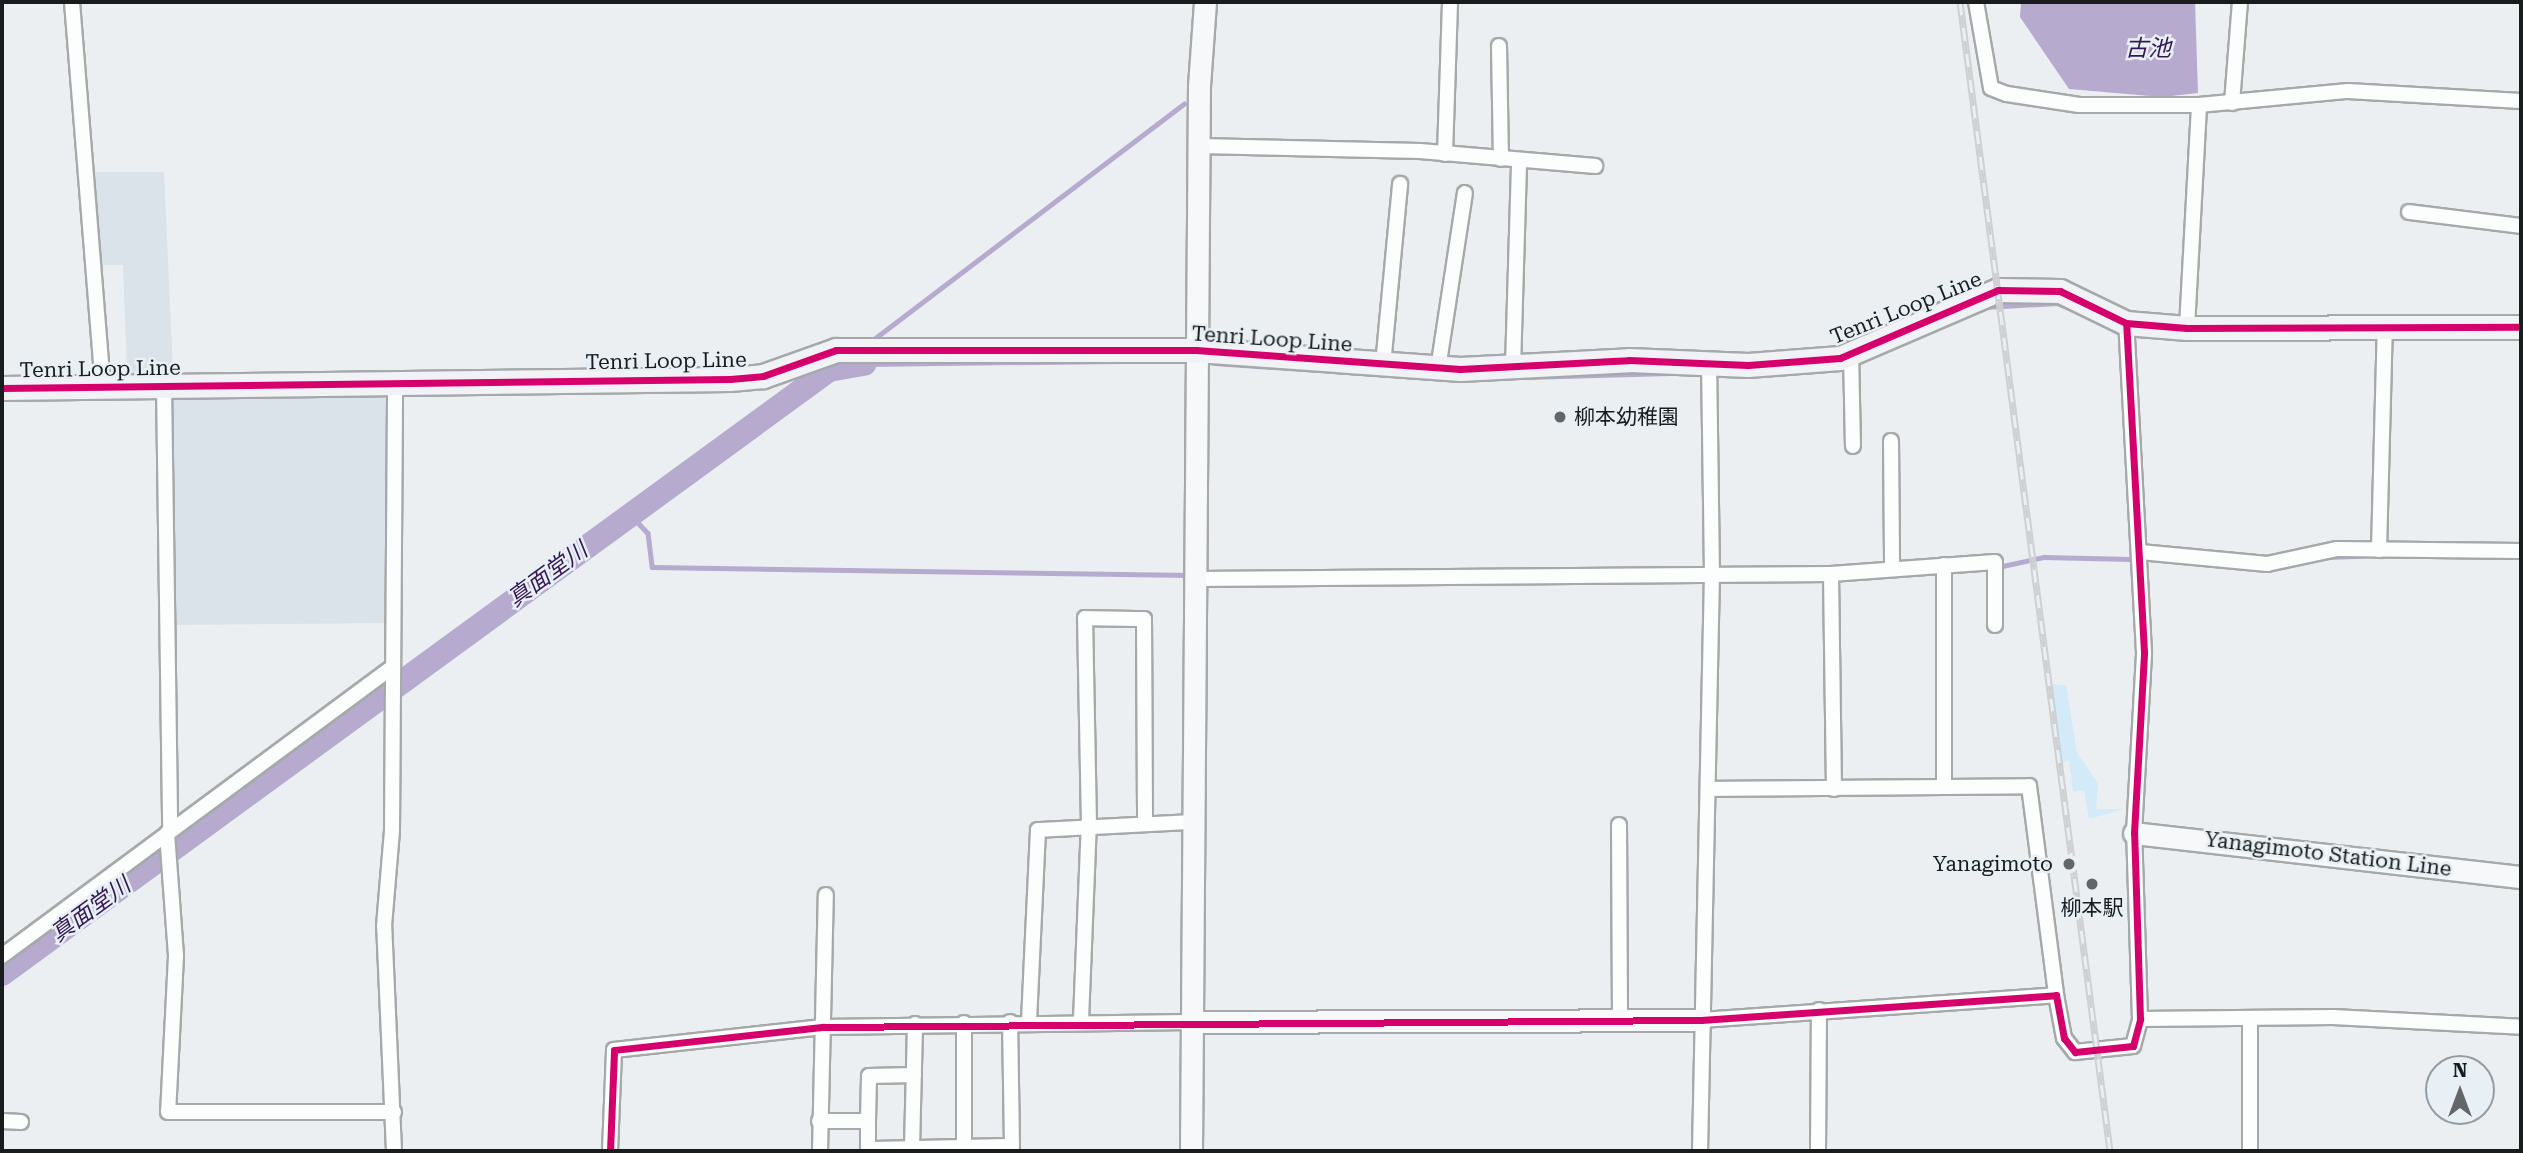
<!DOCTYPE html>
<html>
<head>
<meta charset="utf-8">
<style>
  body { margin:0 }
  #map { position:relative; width:2523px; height:1153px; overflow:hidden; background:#ebeff2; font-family:"Roboto Serif","Noto Sans JP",serif }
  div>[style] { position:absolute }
  .built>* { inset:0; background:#d9e3e9 }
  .green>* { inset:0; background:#d3eaf8 }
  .water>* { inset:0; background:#b6aacf }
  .stream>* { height:4.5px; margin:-2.25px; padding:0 2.25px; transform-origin:2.25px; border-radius:2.25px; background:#b6aacf }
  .river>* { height:24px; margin:-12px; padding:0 12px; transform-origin:12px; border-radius:12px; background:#b6aacf }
  .roads { filter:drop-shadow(2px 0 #a6a9aa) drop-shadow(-2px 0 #a6a9aa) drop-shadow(0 2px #a6a9aa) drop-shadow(0 -2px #a6a9aa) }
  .street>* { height:14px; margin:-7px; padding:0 7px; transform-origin:7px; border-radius:7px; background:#fcfdfd }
  .secondary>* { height:21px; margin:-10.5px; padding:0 10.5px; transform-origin:10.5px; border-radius:10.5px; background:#f6f8fa }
  .primary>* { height:23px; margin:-11.5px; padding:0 11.5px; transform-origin:11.5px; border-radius:11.5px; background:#f0f2f6 }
  .rail>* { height:7px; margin-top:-3.5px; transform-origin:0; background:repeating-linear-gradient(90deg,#e8f0f5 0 13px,#cfd0d2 0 26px); box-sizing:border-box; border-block:2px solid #cfd0d2 }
  .cycleway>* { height:7px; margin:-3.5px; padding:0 3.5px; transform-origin:3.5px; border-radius:3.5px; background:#d6006c }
  .dots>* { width:19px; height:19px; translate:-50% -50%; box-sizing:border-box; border:4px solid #e8f0f5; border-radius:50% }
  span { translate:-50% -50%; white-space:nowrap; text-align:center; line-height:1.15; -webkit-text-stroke:5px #e8f0f5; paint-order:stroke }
  .street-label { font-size:21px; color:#191c1d }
  .poi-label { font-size:21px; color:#191c1d }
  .left { translate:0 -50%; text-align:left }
  .right { translate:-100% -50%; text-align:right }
  .water-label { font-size:23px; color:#341856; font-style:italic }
  .frame { position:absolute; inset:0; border:4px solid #191c1d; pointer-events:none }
  .north { position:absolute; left:2425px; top:1055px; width:70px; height:70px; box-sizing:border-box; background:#e8f0f5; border:2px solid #959b9f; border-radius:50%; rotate:0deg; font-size:19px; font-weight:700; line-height:28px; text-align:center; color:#191c1d }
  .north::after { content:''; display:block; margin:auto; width:24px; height:32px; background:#626668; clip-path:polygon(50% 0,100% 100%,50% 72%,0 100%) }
</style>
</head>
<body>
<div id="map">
  <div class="built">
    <i style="clip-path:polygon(92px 172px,164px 172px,173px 371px,127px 373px,123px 265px,101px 265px)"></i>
    <i style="clip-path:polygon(380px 394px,388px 400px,388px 623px,172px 625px,169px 395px)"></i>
  </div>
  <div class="green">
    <i style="clip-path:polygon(2050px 684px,2066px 685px,2077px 753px,2098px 783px,2096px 809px,2124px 809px,2089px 819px,2084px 790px,2073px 792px,2069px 761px,2061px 763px)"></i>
  </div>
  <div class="water">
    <i style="clip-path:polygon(2021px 2px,2195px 2px,2198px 93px,2162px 97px,2069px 89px,2020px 17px)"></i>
  </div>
  <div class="stream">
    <i style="left:1984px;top:307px;width:73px;rotate:-3.1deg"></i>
    <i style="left:2057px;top:303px;width:16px;rotate:22deg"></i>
    <i style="left:2131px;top:335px;width:123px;rotate:1.9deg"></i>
    <i style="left:870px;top:342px;width:394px;rotate:-37.2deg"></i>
    <i style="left:1215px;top:363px;width:207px;rotate:3.9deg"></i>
    <i style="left:864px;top:364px;width:255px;rotate:-0.7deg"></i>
    <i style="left:1525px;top:377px;width:145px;rotate:-1.6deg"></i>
    <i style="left:630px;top:514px;width:26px;rotate:47deg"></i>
    <i style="left:648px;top:533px;width:34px;rotate:83deg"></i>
    <i style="left:652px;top:567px;width:539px;rotate:0.85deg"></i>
    <i style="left:2328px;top:557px;width:33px;rotate:-2deg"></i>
    <i style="left:1998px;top:567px;width:47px;rotate:-12.3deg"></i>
    <i style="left:2044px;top:557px;width:87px;rotate:1.3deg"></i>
  </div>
  <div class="river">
    <i style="left:2px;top:974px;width:1024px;rotate:-36.14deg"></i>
    <i style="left:829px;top:370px;width:36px;rotate:-10deg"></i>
  </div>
  <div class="roads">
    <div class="street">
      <i style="left:72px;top:2px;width:385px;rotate:85.4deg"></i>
      <i style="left:1976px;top:2px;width:87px;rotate:80.1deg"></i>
      <i style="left:1991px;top:88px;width:17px;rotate:21deg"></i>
      <i style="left:2007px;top:94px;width:73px;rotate:8.7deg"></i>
      <i style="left:2079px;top:105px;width:120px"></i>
      <i style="left:2199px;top:105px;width:150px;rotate:-5.4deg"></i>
      <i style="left:2348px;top:91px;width:173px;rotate:3.3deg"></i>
      <i style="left:1499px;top:46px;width:113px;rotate:89deg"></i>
      <i style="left:2232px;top:103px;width:101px;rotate:-85.5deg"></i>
      <i style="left:1200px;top:146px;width:220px;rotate:1.3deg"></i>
      <i style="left:1420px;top:151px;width:176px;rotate:4.9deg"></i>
      <i style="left:1445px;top:154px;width:152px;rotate:-88.1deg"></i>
      <i style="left:2409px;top:212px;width:113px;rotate:7.1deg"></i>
      <i style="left:2187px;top:328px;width:223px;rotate:-86.9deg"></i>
      <i style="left:1851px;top:352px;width:94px;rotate:88.8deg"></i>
      <i style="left:1383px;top:365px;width:182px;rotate:-84.6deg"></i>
      <i style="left:1513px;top:367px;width:206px;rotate:-88.3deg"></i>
      <i style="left:1438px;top:369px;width:178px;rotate:-81.3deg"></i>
      <i style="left:164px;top:385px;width:446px;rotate:89.2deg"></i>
      <i style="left:1891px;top:441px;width:127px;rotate:89.5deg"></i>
      <i style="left:2379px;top:550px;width:225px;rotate:-88.5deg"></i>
      <i style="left:2140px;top:552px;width:128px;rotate:5.4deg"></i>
      <i style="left:2267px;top:564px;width:72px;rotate:-12.1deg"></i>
      <i style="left:2337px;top:549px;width:184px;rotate:0.6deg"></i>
      <i style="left:1944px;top:565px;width:220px;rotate:90deg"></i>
      <i style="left:1831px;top:574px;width:215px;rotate:89.2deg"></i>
      <i style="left:1196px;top:579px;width:635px;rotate:-0.45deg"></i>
      <i style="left:1831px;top:574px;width:164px;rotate:-4.2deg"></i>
      <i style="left:1995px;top:562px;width:63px;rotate:90deg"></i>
      <i style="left:1708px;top:789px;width:321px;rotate:-0.5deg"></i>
      <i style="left:2029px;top:786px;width:211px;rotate:82.6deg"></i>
      <i style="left:1619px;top:825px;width:192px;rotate:89.7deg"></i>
      <i style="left:167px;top:833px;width:123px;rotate:85.8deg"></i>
      <i style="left:176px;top:956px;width:156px;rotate:92.9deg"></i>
      <i style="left:168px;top:1112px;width:226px"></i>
      <i style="left:2px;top:956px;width:484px;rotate:-36.5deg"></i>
      <i style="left:2140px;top:1019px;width:193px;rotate:-0.6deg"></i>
      <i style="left:2333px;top:1017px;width:188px;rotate:3deg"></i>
      <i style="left:1081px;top:1020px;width:195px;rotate:-87.7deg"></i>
      <i style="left:1089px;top:825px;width:207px;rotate:-91.1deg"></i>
      <i style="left:1085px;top:618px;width:59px;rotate:1deg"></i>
      <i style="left:1144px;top:619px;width:204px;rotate:89.7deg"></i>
      <i style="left:1701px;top:1020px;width:356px;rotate:-4deg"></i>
      <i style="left:2056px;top:995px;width:44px;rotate:79.5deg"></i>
      <i style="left:2064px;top:1038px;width:18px;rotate:52deg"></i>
      <i style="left:2075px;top:1052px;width:58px;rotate:-5.9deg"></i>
      <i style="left:2133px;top:1046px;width:28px;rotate:-75deg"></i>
      <i style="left:2140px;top:1019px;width:186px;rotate:-91.8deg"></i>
      <i style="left:2134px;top:833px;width:181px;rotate:-86.8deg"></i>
      <i style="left:2144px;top:652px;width:329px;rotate:-93.1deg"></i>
      <i style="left:2250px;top:1020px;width:131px;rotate:90deg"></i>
      <i style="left:1029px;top:1021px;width:191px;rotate:-87.3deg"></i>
      <i style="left:1038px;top:830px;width:153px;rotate:-3deg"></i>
      <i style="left:964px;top:1023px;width:124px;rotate:90deg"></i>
      <i style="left:2px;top:1121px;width:19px;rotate:3deg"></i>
      <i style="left:819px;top:1121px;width:49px"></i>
      <i style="left:868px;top:1121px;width:30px;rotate:90deg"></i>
      <i style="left:868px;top:1121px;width:45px;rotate:-88.7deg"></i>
      <i style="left:869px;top:1076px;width:45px;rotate:-1.3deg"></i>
      <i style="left:912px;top:1148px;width:124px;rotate:-88.6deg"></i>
      <i style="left:868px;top:1149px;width:144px;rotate:-1.2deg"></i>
      <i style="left:1012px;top:1146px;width:124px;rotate:-90.9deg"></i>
      <i style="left:394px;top:1151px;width:225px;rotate:-92.5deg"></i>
      <i style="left:384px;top:926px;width:96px;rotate:-85.2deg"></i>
      <i style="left:392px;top:830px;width:444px;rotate:-89.6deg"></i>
      <i style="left:610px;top:1151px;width:101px;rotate:-87.7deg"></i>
      <i style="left:614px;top:1050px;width:210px;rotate:-6.3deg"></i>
      <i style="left:823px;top:1027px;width:366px;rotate:-0.8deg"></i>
      <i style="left:820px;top:1151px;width:256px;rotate:-88.7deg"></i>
      <i style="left:1700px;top:1151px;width:577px;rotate:-88.81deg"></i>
      <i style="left:1712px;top:574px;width:208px;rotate:-90.8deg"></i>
      <i style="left:1818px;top:1151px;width:141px;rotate:-89.6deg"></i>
    </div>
    <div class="secondary">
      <i style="left:2134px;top:833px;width:389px;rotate:6.5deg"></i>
      <i style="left:1189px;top:1022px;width:512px;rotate:-0.22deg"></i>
      <i style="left:1191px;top:1151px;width:1065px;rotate:-89.57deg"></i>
      <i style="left:1199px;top:86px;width:84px;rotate:-85.9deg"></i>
    </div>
    <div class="primary">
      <i style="left:2px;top:388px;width:728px;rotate:-0.71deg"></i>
      <i style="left:730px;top:379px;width:33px;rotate:-5deg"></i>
      <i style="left:763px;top:376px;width:77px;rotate:-19.6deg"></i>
      <i style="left:836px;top:350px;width:360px"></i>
      <i style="left:1196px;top:350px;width:265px;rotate:4.1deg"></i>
      <i style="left:1460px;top:369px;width:169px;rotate:-3deg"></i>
      <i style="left:1629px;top:360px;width:119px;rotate:2.4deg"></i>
      <i style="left:1748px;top:365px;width:92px;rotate:-4.4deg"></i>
      <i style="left:1840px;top:358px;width:172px;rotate:-23.3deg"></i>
      <i style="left:1998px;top:290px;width:62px;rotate:0.9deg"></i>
      <i style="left:2060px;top:291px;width:73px;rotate:25.9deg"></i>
      <i style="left:2126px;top:323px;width:61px;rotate:4.7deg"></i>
      <i style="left:2187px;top:328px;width:334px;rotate:-0.2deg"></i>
    </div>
  </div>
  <div class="rail">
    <i style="left:1960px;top:2px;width:1159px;rotate:82.56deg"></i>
  </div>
  <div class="cycleway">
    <i style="left:2px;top:388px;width:728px;rotate:-0.71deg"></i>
    <i style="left:730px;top:379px;width:33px;rotate:-5deg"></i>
    <i style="left:763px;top:376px;width:77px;rotate:-19.6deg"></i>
    <i style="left:836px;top:350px;width:360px"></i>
    <i style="left:1196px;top:350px;width:265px;rotate:4.1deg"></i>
    <i style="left:1460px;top:369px;width:169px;rotate:-3deg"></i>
    <i style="left:1629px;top:360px;width:119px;rotate:2.4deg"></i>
    <i style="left:1748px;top:365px;width:92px;rotate:-4.4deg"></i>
    <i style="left:1840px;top:358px;width:172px;rotate:-23.3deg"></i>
    <i style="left:1998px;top:290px;width:62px;rotate:0.9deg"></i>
    <i style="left:2060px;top:291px;width:73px;rotate:25.9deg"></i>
    <i style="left:2126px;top:323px;width:61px;rotate:4.7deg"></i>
    <i style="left:2187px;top:328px;width:334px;rotate:-0.2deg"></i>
    <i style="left:610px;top:1151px;width:101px;rotate:-87.7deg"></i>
    <i style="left:614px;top:1050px;width:210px;rotate:-6.3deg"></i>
    <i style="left:823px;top:1027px;width:878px;rotate:-0.46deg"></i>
    <i style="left:1701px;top:1020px;width:356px;rotate:-4deg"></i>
    <i style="left:2056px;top:995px;width:44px;rotate:79.5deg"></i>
    <i style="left:2064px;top:1038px;width:18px;rotate:52deg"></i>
    <i style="left:2075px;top:1052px;width:58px;rotate:-5.9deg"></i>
    <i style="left:2133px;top:1046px;width:28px;rotate:-75deg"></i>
    <i style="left:2140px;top:1019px;width:186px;rotate:-91.8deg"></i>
    <i style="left:2134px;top:833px;width:181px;rotate:-86.8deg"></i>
    <i style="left:2144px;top:652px;width:329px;rotate:-93.1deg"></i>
  </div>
  <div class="dots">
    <i style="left:1560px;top:417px;background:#626668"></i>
    <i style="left:2069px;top:864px;background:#626668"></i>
    <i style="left:2092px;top:884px;background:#626668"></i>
  </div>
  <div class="street-label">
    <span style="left:1906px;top:308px;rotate:-22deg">Tenri Loop Line</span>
    <span style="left:1272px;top:339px;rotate:4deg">Tenri Loop Line</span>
    <span style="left:666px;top:361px;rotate:-1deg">Tenri Loop Line</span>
    <span style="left:100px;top:369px;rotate:-1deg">Tenri Loop Line</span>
    <span style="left:2328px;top:854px;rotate:7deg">Yanagimoto Station Line</span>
  </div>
  <div class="poi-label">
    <span class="left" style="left:1574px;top:417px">柳本幼稚園</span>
    <span class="right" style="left:2053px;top:864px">Yanagimoto</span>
    <span style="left:2092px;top:908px">柳本駅</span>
  </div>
  <div class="water-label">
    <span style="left:2148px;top:49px">古池</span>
    <span style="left:548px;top:575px;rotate:-36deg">真面堂川</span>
    <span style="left:91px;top:910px;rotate:-36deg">真面堂川</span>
  </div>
  <div class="frame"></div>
  <div class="north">N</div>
</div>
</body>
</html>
